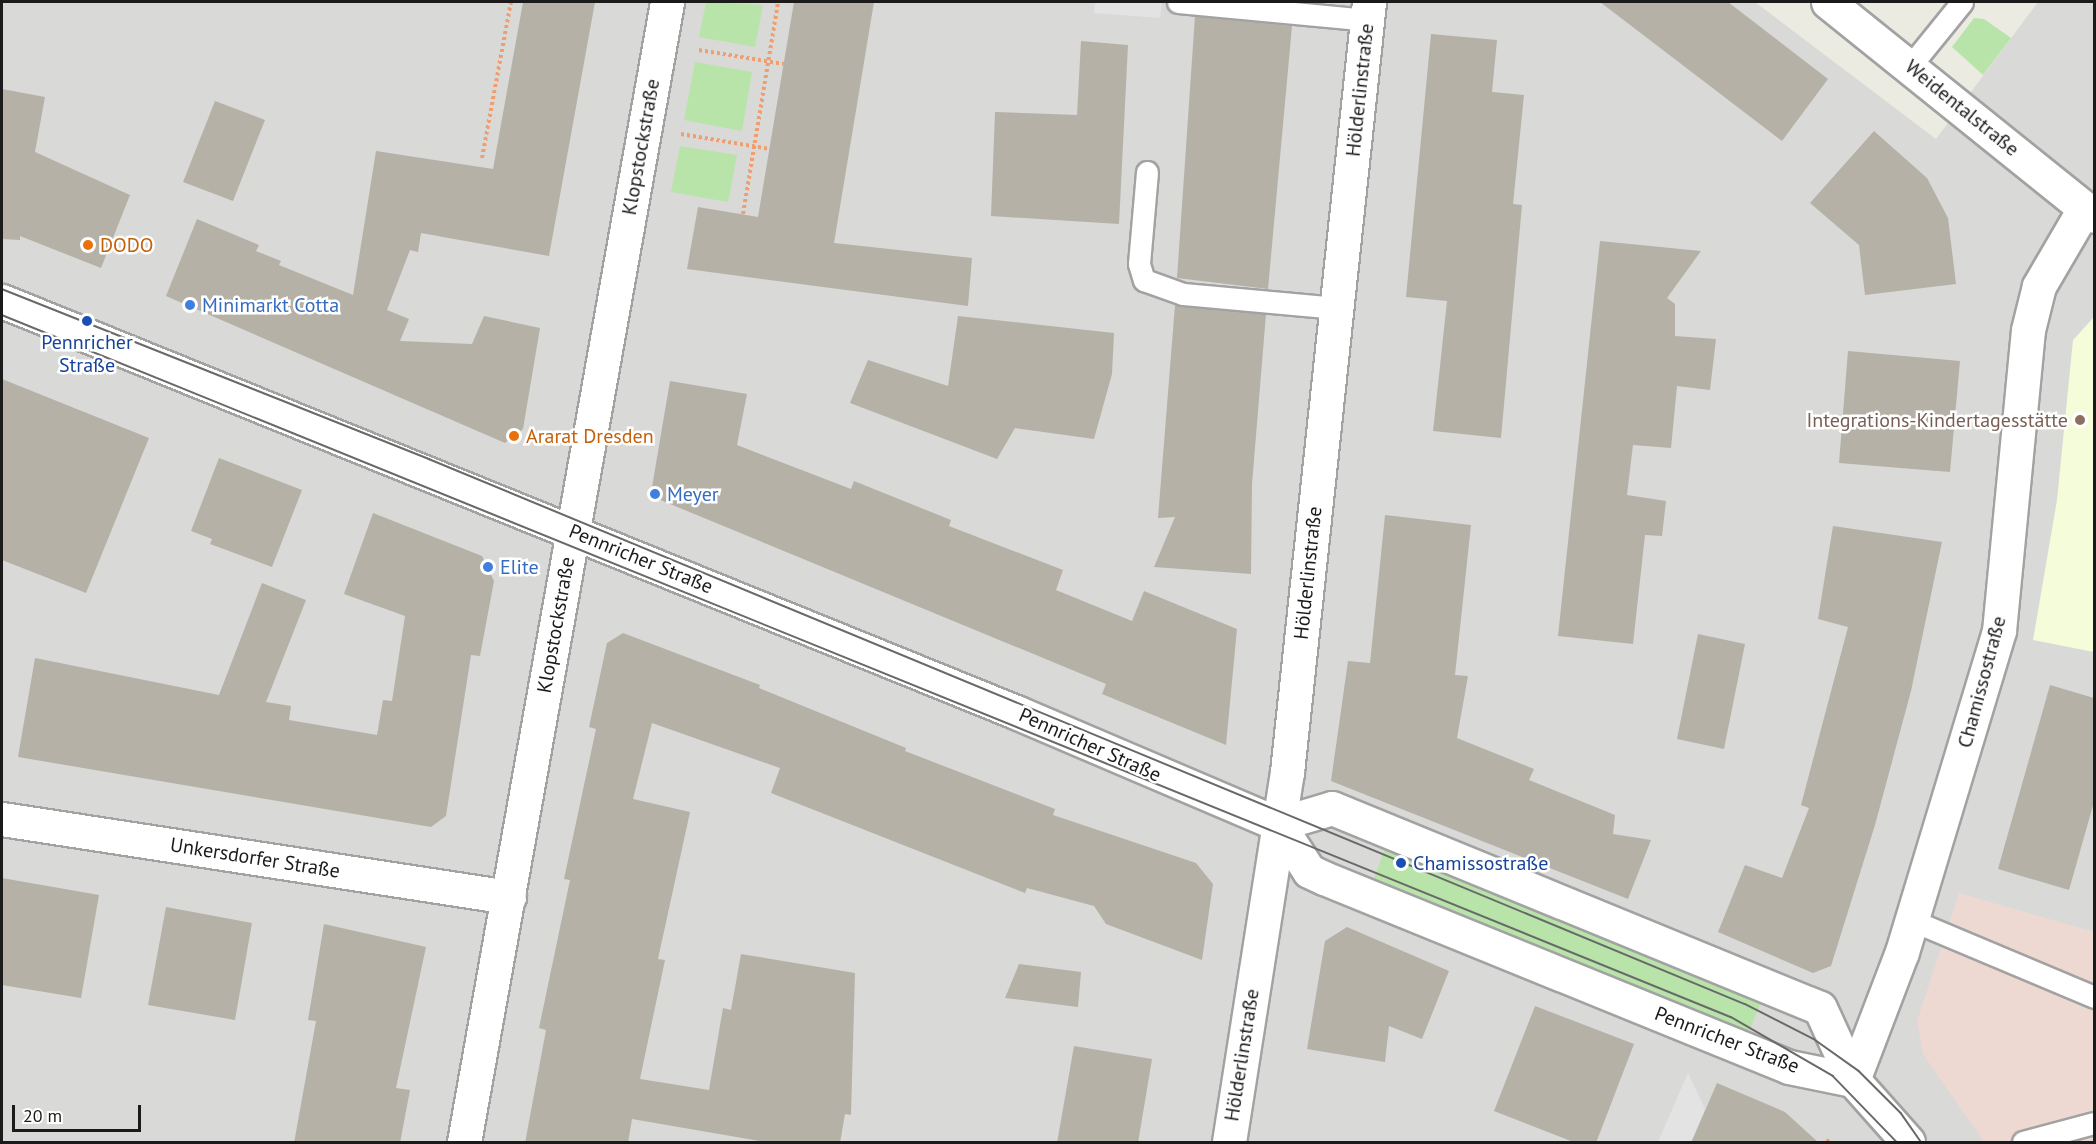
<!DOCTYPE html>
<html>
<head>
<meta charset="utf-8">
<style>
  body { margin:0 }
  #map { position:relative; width:2096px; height:1144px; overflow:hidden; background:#ecebe2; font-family:"PT Sans",sans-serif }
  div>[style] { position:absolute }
  .residential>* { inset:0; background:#d9d9d8 }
  .commercial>* { inset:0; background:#edd9d1 }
  .education>* { inset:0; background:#f4fcda }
  .grass>* { inset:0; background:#b8e4aa }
  .parking>* { inset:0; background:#e3e3e3 }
  .building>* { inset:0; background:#b5b1a7 }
  .path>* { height:4px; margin-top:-2px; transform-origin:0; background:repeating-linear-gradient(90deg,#f09d6f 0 3px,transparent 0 6px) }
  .roads { filter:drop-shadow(2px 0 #a2a2a2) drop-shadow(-2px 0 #a2a2a2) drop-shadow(0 2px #a2a2a2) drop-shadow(0 -2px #a2a2a2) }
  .service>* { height:21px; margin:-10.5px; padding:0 10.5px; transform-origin:10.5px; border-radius:10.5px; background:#fff }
  .minor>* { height:33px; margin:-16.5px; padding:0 16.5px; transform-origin:16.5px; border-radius:16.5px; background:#fff }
  .tram>* { height:1.5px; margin:-0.75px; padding:0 0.75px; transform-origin:0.75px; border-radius:0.75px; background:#696969 }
  .dots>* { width:16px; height:16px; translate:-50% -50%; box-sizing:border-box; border:3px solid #fff; border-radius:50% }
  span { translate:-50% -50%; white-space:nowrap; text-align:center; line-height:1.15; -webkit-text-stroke:5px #fff; paint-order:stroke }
  .street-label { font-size:20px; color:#1b1b1b }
  .food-label { font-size:20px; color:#c56008 }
  .left { translate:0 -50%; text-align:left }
  .shop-label { font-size:20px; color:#366cbe }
  .transit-label { font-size:20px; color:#164399 }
  .education-label { font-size:20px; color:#785e54 }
  .right { translate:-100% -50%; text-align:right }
  .frame { position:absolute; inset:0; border:3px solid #1b1b1b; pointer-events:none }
  .scale { position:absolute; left:12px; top:1105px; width:129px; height:27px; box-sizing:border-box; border:3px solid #1b1b1b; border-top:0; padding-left:8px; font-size:18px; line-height:21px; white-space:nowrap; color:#1b1b1b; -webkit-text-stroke:4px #fff; paint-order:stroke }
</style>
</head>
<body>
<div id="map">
  <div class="residential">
    <i style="clip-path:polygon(2px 2px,1755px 2px,1936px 139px,2038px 2px,2094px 2px,2094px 1142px,2px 1142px)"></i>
  </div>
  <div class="commercial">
    <i style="clip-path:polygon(1959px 893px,2094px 932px,2094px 1142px,1984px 1142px,1923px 1054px,1917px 1021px)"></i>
  </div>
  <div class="education">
    <i style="clip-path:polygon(2094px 317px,2094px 652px,2033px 640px,2057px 500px,2073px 340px)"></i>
  </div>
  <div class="grass">
    <i style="clip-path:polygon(706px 2px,763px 5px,755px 47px,699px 37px)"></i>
    <i style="clip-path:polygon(1974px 18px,1984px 19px,2011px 38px,1983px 75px,1952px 47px)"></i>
    <i style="clip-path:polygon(695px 62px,752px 72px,742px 131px,684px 120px)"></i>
    <i style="clip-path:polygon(680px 146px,737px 155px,728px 202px,671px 192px)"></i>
    <i style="clip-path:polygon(1387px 843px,1762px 999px,1749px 1032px,1374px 878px)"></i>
  </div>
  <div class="parking">
    <i style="clip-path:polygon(1095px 2px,1162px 2px,1160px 18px,1094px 13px)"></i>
    <i style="clip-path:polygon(1688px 1073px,1705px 1109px,1691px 1142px,1658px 1142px)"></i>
  </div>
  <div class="building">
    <i style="clip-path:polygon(523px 2px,595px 2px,549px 256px,421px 233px,418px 252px,410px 250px,387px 310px,409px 319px,400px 341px,472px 344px,484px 316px,540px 328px,523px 429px,505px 443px,166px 296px,197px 219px,259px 245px,256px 251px,281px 261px,279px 265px,353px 295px,376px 151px,493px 169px)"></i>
    <i style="clip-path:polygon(794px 2px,874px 2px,834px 243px,972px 258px,968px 306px,687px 269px,698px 207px,758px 217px)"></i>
    <i style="clip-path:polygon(1600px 2px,1728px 2px,1828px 79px,1782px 141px)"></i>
    <i style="clip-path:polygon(1195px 16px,1292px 26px,1268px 289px,1177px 278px)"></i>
    <i style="clip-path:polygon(1431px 34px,1497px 40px,1492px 92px,1524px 95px,1513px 204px,1522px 205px,1501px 438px,1433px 431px,1447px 301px,1406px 297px)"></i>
    <i style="clip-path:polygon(1081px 41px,1128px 45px,1119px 224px,991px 216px,995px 112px,1077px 115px)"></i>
    <i style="clip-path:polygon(2px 89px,45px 97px,35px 152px,130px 195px,101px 268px,20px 236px,20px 240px,2px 239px)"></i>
    <i style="clip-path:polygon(215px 101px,265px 120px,233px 201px,183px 182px)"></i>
    <i style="clip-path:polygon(1874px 131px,1927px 178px,1948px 218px,1956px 284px,1865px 295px,1859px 245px,1810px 203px)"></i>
    <i style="clip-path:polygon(1600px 241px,1701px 251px,1667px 298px,1675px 304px,1675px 336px,1716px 339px,1710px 390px,1677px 386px,1671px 448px,1633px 445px,1627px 495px,1666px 501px,1662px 536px,1645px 535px,1633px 644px,1558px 636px)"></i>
    <i style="clip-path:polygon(1175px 305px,1266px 314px,1252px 484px,1251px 574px,1154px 567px,1175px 517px,1158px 518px)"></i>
    <i style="clip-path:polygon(958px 316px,1114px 333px,1112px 374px,1094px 439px,1015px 428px,997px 459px,850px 403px,868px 360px,948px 386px)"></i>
    <i style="clip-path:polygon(1848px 351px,1960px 361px,1950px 472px,1839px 463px)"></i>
    <i style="clip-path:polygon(2px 379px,149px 438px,86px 593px,2px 560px)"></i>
    <i style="clip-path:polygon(670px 381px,747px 394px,737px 445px,851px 489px,854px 481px,951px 520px,949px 526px,1063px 570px,1056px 590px,1132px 621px,1144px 591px,1237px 629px,1226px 745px,1102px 694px,1106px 684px,658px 499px,652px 487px)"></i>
    <i style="clip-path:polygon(219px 458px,302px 490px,272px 567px,210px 544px,212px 539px,191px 531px)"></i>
    <i style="clip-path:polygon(373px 513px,482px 556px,494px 581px,480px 656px,471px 655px,446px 816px,431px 827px,18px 757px,35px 658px,219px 695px,262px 583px,306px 600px,266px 702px,291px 706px,289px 720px,377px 735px,383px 700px,392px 701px,405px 616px,344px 594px)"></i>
    <i style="clip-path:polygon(1385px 515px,1471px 525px,1455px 675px,1468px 676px,1457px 738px,1534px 769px,1529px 780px,1615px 815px,1613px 834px,1651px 840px,1628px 899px,1331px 781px,1348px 661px,1370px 663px)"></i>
    <i style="clip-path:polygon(1833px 526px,1942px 542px,1911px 691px,1875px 825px,1831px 966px,1813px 973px,1718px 932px,1745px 865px,1782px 878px,1809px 808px,1801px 805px,1848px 627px,1818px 619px)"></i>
    <i style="clip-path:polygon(623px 633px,760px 685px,759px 688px,906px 748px,905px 751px,1055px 809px,1053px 815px,1196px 863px,1213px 884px,1202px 960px,1106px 924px,1094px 906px,1027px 888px,1025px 893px,771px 793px,780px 768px,652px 723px,633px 799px,690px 812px,658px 959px,665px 960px,640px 1079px,709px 1090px,723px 1008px,731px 1010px,741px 954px,855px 973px,851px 1115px,845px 1114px,840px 1143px,771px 1143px,632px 1119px,628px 1143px,525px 1143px,546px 1030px,539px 1028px,570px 880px,564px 879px,596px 729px,589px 727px,607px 643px)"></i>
    <i style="clip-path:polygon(1698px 634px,1745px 644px,1724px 749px,1677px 739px)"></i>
    <i style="clip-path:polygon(2050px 685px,2094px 698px,2094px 802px,2069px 890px,1998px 869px)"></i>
    <i style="clip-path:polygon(2px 878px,99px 895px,81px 998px,2px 985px)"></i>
    <i style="clip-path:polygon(166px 907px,252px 923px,235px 1020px,148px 1005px)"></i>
    <i style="clip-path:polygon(324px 924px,426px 947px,396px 1088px,410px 1090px,400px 1143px,294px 1143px,316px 1021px,308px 1020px)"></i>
    <i style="clip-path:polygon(1347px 927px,1449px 971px,1422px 1039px,1389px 1026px,1385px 1062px,1307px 1049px,1325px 941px)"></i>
    <i style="clip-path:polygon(1019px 964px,1081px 972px,1078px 1007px,1005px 998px)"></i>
    <i style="clip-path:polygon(1535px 1006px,1634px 1044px,1596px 1143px,1576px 1143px,1494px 1111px)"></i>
    <i style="clip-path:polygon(1074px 1046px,1152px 1059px,1138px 1143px,1057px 1143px)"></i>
    <i style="clip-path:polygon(1717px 1083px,1785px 1112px,1819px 1143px,1691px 1143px)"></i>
  </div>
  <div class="path">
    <i style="left:699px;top:50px;width:86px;rotate:9.4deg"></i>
    <i style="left:681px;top:134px;width:90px;rotate:9.6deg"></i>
    <i style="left:482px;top:158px;width:159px;rotate:-79.5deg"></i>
    <i style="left:743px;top:214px;width:215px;rotate:-80.6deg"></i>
    <i style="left:1827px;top:1142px;width:4px;rotate:-45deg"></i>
  </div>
  <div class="roads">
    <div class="service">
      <i style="left:1178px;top:2px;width:190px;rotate:5.4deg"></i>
      <i style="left:1911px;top:65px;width:81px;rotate:-51deg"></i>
      <i style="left:1147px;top:172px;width:92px;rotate:95deg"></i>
      <i style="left:1139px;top:264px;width:17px;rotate:73deg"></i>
      <i style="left:1144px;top:280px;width:41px;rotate:19.7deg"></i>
      <i style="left:1183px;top:294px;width:155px;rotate:5.2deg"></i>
      <i style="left:1911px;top:920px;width:199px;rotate:22.8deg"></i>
      <i style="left:2023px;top:1142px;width:73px;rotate:-15deg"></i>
    </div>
    <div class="minor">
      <i style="left:1828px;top:2px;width:341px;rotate:38.8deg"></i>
      <i style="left:2px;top:301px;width:1096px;rotate:22.07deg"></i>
      <i style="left:1018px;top:713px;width:283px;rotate:23.1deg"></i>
      <i style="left:1278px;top:824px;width:56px;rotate:56.6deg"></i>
      <i style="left:1309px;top:871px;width:17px;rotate:25deg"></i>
      <i style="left:1324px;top:878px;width:502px;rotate:22.12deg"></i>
      <i style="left:1789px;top:1067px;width:65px;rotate:11.5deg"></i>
      <i style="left:2px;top:819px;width:513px;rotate:8.75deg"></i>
      <i style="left:1278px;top:824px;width:56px;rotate:-16.5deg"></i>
      <i style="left:1332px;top:808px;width:527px;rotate:22.29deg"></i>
      <i style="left:1820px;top:1008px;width:79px;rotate:65.4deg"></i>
      <i style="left:1853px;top:1080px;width:83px;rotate:48.4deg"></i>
      <i style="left:1853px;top:1080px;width:137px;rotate:-69.1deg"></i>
      <i style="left:1902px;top:952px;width:335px;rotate:-73.2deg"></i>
      <i style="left:1999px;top:631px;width:302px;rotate:-84.5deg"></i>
      <i style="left:2028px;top:330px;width:45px;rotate:-76deg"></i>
      <i style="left:2039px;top:286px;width:89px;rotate:-59.7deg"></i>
      <i style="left:464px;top:1142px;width:1158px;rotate:-79.9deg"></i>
      <i style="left:1229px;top:1142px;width:375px;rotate:-81.1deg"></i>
      <i style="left:1287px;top:772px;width:774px;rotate:-83.92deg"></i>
    </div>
  </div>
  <div class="tram">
    <i style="left:2px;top:289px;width:460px;rotate:21.7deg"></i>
    <i style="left:429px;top:459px;width:1424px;rotate:22.5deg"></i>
    <i style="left:1745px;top:1004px;width:77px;rotate:26.9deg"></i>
    <i style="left:1814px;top:1039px;width:55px;rotate:35.4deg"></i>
    <i style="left:1859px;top:1071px;width:59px;rotate:45deg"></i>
    <i style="left:1901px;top:1113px;width:35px;rotate:55deg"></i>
    <i style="left:2px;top:315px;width:1866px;rotate:22.1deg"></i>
    <i style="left:1731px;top:1017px;width:118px;rotate:30deg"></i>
    <i style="left:1833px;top:1076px;width:92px;rotate:45.9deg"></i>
  </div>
  <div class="dots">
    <i style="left:88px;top:245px;background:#e8710a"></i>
    <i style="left:190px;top:305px;background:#3f7fe0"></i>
    <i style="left:87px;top:321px;background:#1a4fb4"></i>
    <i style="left:2080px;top:420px;background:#8d6e63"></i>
    <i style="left:514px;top:436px;background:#e8710a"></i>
    <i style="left:655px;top:494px;background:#3f7fe0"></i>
    <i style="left:488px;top:567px;background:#3f7fe0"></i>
    <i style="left:1401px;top:863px;background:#1a4fb4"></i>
  </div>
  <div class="street-label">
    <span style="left:1360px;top:90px;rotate:-84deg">Hölderlinstraße</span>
    <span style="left:1962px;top:108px;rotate:39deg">Weidentalstraße</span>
    <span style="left:641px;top:147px;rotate:-80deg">Klopstockstraße</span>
    <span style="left:641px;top:559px;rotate:22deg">Pennricher Straße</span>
    <span style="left:1308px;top:573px;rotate:-84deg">Hölderlinstraße</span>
    <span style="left:556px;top:625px;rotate:-80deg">Klopstockstraße</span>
    <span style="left:1982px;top:682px;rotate:-75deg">Chamissostraße</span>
    <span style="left:1090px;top:745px;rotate:24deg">Pennricher Straße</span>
    <span style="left:255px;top:858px;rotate:9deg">Unkersdorfer Straße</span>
    <span style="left:1727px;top:1040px;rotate:21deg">Pennricher Straße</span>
    <span style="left:1242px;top:1055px;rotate:-81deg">Hölderlinstraße</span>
  </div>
  <div class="food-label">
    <span class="left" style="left:100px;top:245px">DODO</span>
    <span class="left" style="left:526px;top:436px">Ararat Dresden</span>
  </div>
  <div class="shop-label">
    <span class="left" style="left:202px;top:305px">Minimarkt Cotta</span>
    <span class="left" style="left:667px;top:494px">Meyer</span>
    <span class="left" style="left:500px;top:567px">Elite</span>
  </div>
  <div class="transit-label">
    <span style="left:87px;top:354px">Pennricher<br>Straße</span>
    <span class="left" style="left:1413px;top:863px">Chamissostraße</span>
  </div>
  <div class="education-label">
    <span class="right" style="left:2068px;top:420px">Integrations-Kindertagesstätte</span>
  </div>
  <div class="frame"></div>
  <div class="scale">20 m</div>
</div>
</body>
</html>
